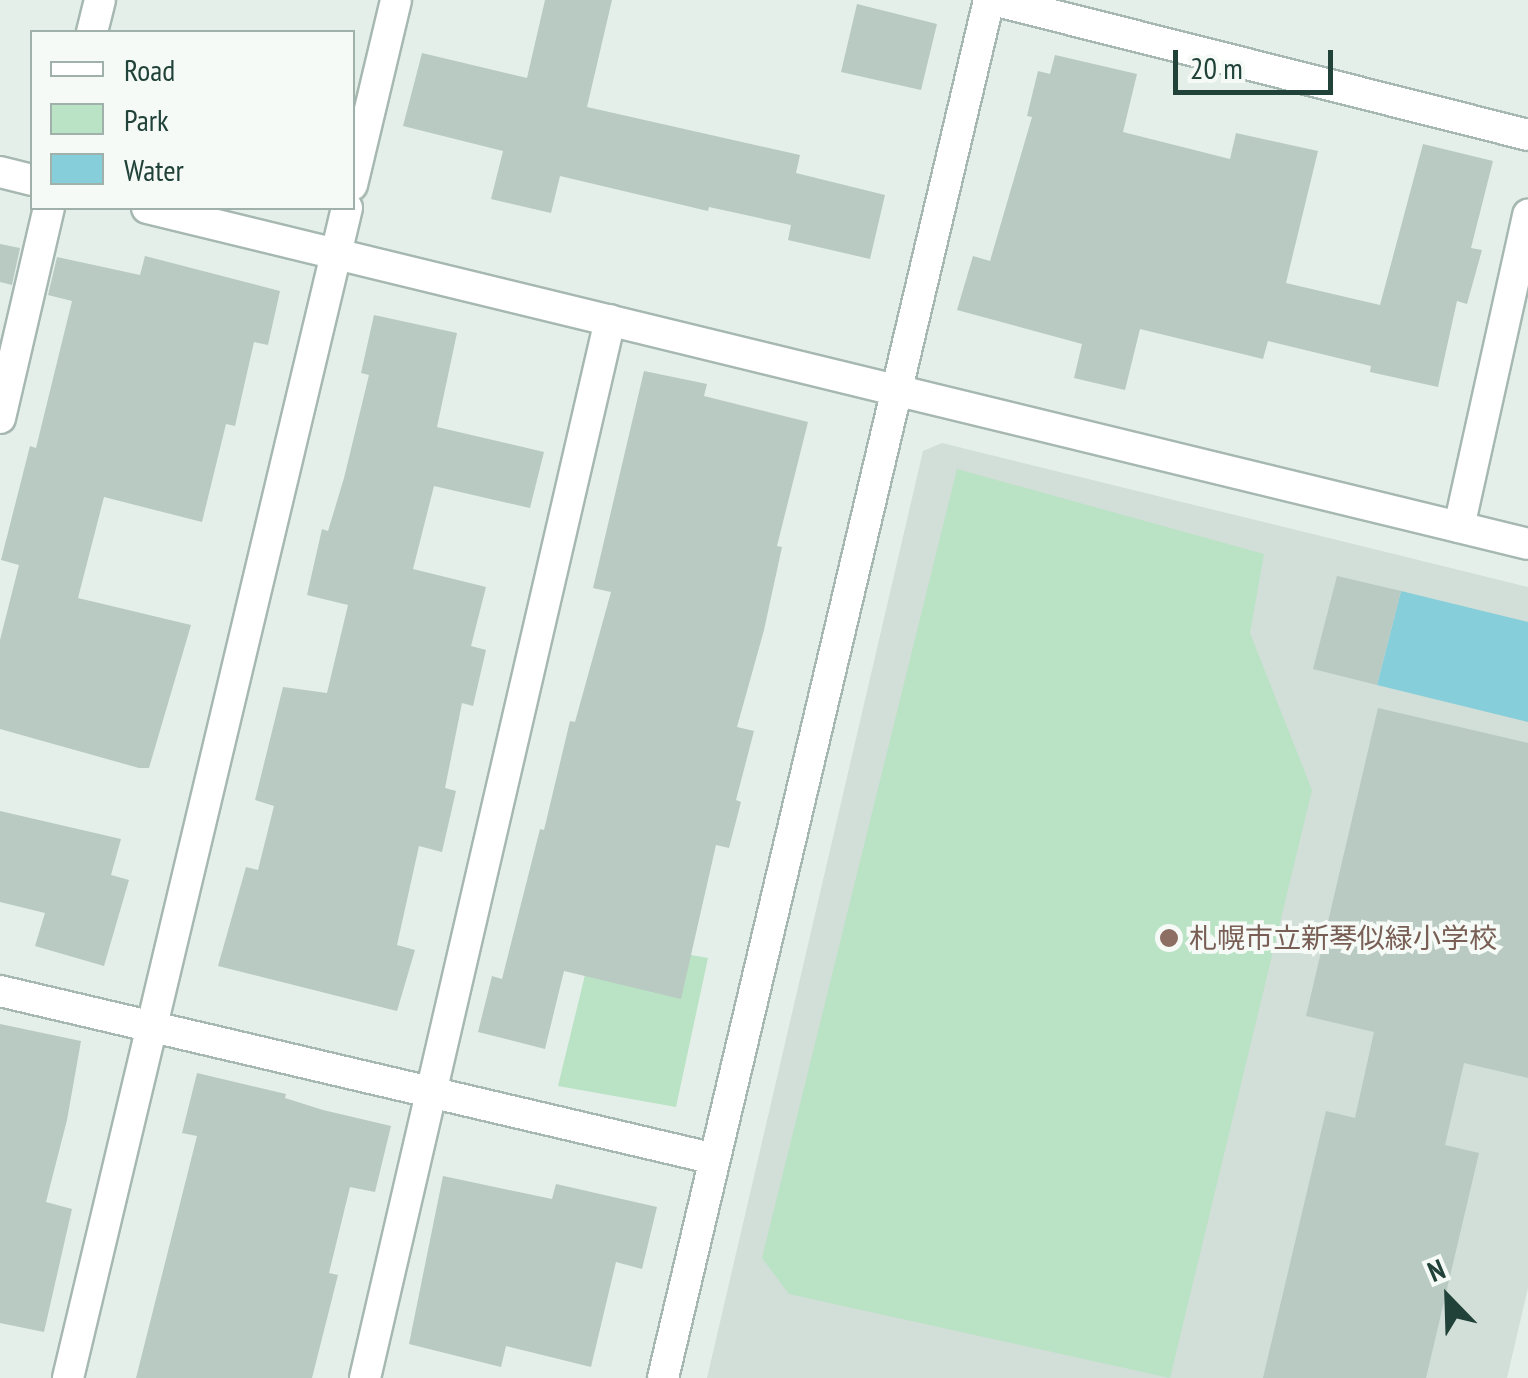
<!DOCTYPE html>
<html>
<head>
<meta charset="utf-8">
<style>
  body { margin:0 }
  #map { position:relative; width:1528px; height:1378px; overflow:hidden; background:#e4efe9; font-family:"PT Sans Narrow","Noto Sans JP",sans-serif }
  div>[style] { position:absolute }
  .built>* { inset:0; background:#d1dfd8 }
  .green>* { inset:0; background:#bae2c4 }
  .water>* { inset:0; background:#86ced9 }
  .building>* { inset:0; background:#b8cac2 }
  .roads { filter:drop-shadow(2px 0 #a6b8b1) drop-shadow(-2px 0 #a6b8b1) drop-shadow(0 2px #a6b8b1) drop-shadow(0 -2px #a6b8b1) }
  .street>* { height:30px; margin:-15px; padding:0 15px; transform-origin:15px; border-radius:15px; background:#fff }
  .dots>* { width:28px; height:28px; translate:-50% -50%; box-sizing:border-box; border:5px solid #f5faf7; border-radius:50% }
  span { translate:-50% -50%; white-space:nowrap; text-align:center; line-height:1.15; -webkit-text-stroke:8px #f5faf7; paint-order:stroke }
  .education-label { font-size:28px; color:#785e54 }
  .left { translate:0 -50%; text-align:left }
  .legend { position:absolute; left:30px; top:30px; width:325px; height:180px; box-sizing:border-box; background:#f5faf7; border:2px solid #a0b0ab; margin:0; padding:12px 18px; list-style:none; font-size:30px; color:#214239 }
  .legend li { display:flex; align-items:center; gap:20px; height:50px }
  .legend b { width:50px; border:2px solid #a0b0ab }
  .north { position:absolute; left:1398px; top:1248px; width:100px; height:100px; -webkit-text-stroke:8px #f5faf7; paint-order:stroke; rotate:337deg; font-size:28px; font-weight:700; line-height:40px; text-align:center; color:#214239 }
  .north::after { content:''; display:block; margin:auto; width:35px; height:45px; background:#214239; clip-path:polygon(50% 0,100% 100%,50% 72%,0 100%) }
  .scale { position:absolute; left:1173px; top:50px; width:160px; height:45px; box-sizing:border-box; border:5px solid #214239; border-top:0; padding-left:12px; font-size:30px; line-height:35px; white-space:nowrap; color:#214239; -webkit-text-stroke:8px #f5faf7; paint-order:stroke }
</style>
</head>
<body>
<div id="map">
  <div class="built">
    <i style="clip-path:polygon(942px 443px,1528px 587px,1528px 1288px,1507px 1378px,707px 1378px,923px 451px)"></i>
  </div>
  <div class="green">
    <i style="clip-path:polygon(957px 469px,1264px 554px,1250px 633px,1312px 790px,1170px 1378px,789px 1294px,762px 1258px)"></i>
    <i style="clip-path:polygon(594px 938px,708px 958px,676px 1107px,558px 1086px)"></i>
  </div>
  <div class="water">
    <i style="clip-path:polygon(1401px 591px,1528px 622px,1528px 722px,1377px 685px)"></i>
  </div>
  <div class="building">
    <i style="clip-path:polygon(545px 0,612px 0,587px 107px,800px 155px,796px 173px,885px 195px,870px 259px,788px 240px,791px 225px,709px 207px,708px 211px,560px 176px,551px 213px,491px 199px,503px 151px,403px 126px,422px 53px,527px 78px)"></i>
    <i style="clip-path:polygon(857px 4px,937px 24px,921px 90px,841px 72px)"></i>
    <i style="clip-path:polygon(1055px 55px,1137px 74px,1123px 132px,1230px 159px,1236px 133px,1318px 151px,1286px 283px,1380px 305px,1423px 144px,1493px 161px,1471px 248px,1482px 250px,1467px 304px,1457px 301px,1438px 387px,1370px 372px,1371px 366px,1268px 341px,1263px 359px,1140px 329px,1125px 390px,1074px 378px,1082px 344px,957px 310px,973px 256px,990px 261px,1032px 117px,1027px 116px,1038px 71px,1050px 74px)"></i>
    <i style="clip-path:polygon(0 244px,20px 248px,12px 285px,0 282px)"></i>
    <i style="clip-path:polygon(145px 256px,280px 291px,268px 345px,254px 342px,235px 426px,226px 424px,202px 522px,104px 497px,78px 598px,191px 625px,149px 768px,139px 768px,0 729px,0 640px,19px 565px,1px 560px,30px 446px,36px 448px,72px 301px,48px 295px,57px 257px,140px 275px)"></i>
    <i style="clip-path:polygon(374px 315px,457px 333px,437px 427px,544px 452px,530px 508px,434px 486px,413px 569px,486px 587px,471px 646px,486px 650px,473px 706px,462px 703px,445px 788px,456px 791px,442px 852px,419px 846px,397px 945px,415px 950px,397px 1011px,218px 966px,246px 867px,258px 870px,274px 806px,255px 800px,283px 687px,327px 693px,348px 605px,307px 595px,322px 529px,328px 531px,344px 478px,369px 375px,361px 373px)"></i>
    <i style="clip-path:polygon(644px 371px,707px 384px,704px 396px,808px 422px,777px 546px,782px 547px,764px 630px,737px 727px,754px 731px,736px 800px,741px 802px,729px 848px,716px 845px,681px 999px,564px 971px,545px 1049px,478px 1032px,492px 976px,502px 979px,540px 829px,544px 830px,570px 721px,575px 722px,611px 592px,593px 588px)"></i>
    <i style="clip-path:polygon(1337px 576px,1401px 591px,1377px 685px,1313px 669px)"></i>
    <i style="clip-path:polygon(1378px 708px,1528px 743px,1528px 1078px,1464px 1063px,1445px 1145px,1479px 1153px,1426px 1378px,1263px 1378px,1326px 1111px,1355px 1118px,1374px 1032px,1306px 1016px)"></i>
    <i style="clip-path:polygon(0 811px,121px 839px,111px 875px,129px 880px,104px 966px,35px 946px,45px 913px,0 902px)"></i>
    <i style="clip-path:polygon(0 1024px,81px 1041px,67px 1120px,46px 1202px,72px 1209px,44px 1332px,0 1323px)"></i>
    <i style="clip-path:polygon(197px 1073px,286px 1094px,285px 1098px,323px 1110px,391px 1126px,375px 1192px,350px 1187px,329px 1273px,338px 1275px,312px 1378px,136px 1378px,197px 1136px,182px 1133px)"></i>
    <i style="clip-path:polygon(443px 1176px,552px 1199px,556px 1184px,657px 1207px,642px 1269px,616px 1262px,591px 1367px,506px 1346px,501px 1367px,409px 1344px)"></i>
  </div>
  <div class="roads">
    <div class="street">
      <i style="left:993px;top:0;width:552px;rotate:14.16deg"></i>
      <i style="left:92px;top:32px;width:33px;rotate:-76deg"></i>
      <i style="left:0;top:172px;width:33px;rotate:14deg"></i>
      <i style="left:352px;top:185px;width:190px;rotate:-76.6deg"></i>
      <i style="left:147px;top:208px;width:1421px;rotate:13.67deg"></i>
      <i style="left:0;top:418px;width:216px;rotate:-76.9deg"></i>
      <i style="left:1459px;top:527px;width:320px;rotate:-77.5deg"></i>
      <i style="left:0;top:991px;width:734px;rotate:13.22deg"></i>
      <i style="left:68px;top:1378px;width:1203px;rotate:-76.59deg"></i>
      <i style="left:365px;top:1378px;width:1086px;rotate:-76.96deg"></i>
      <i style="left:663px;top:1378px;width:1416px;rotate:-76.69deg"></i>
    </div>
  </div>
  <div class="dots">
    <i style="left:1169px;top:938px;background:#8d6e63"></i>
  </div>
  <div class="education-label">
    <span class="left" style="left:1189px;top:938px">札幌市立新琴似緑小学校</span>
  </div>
  <ul class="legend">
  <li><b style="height:12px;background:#fff"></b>Road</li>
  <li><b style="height:28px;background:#bae2c4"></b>Park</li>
  <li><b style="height:28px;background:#86ced9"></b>Water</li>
  </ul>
  <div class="north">N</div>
  <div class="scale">20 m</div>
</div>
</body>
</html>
